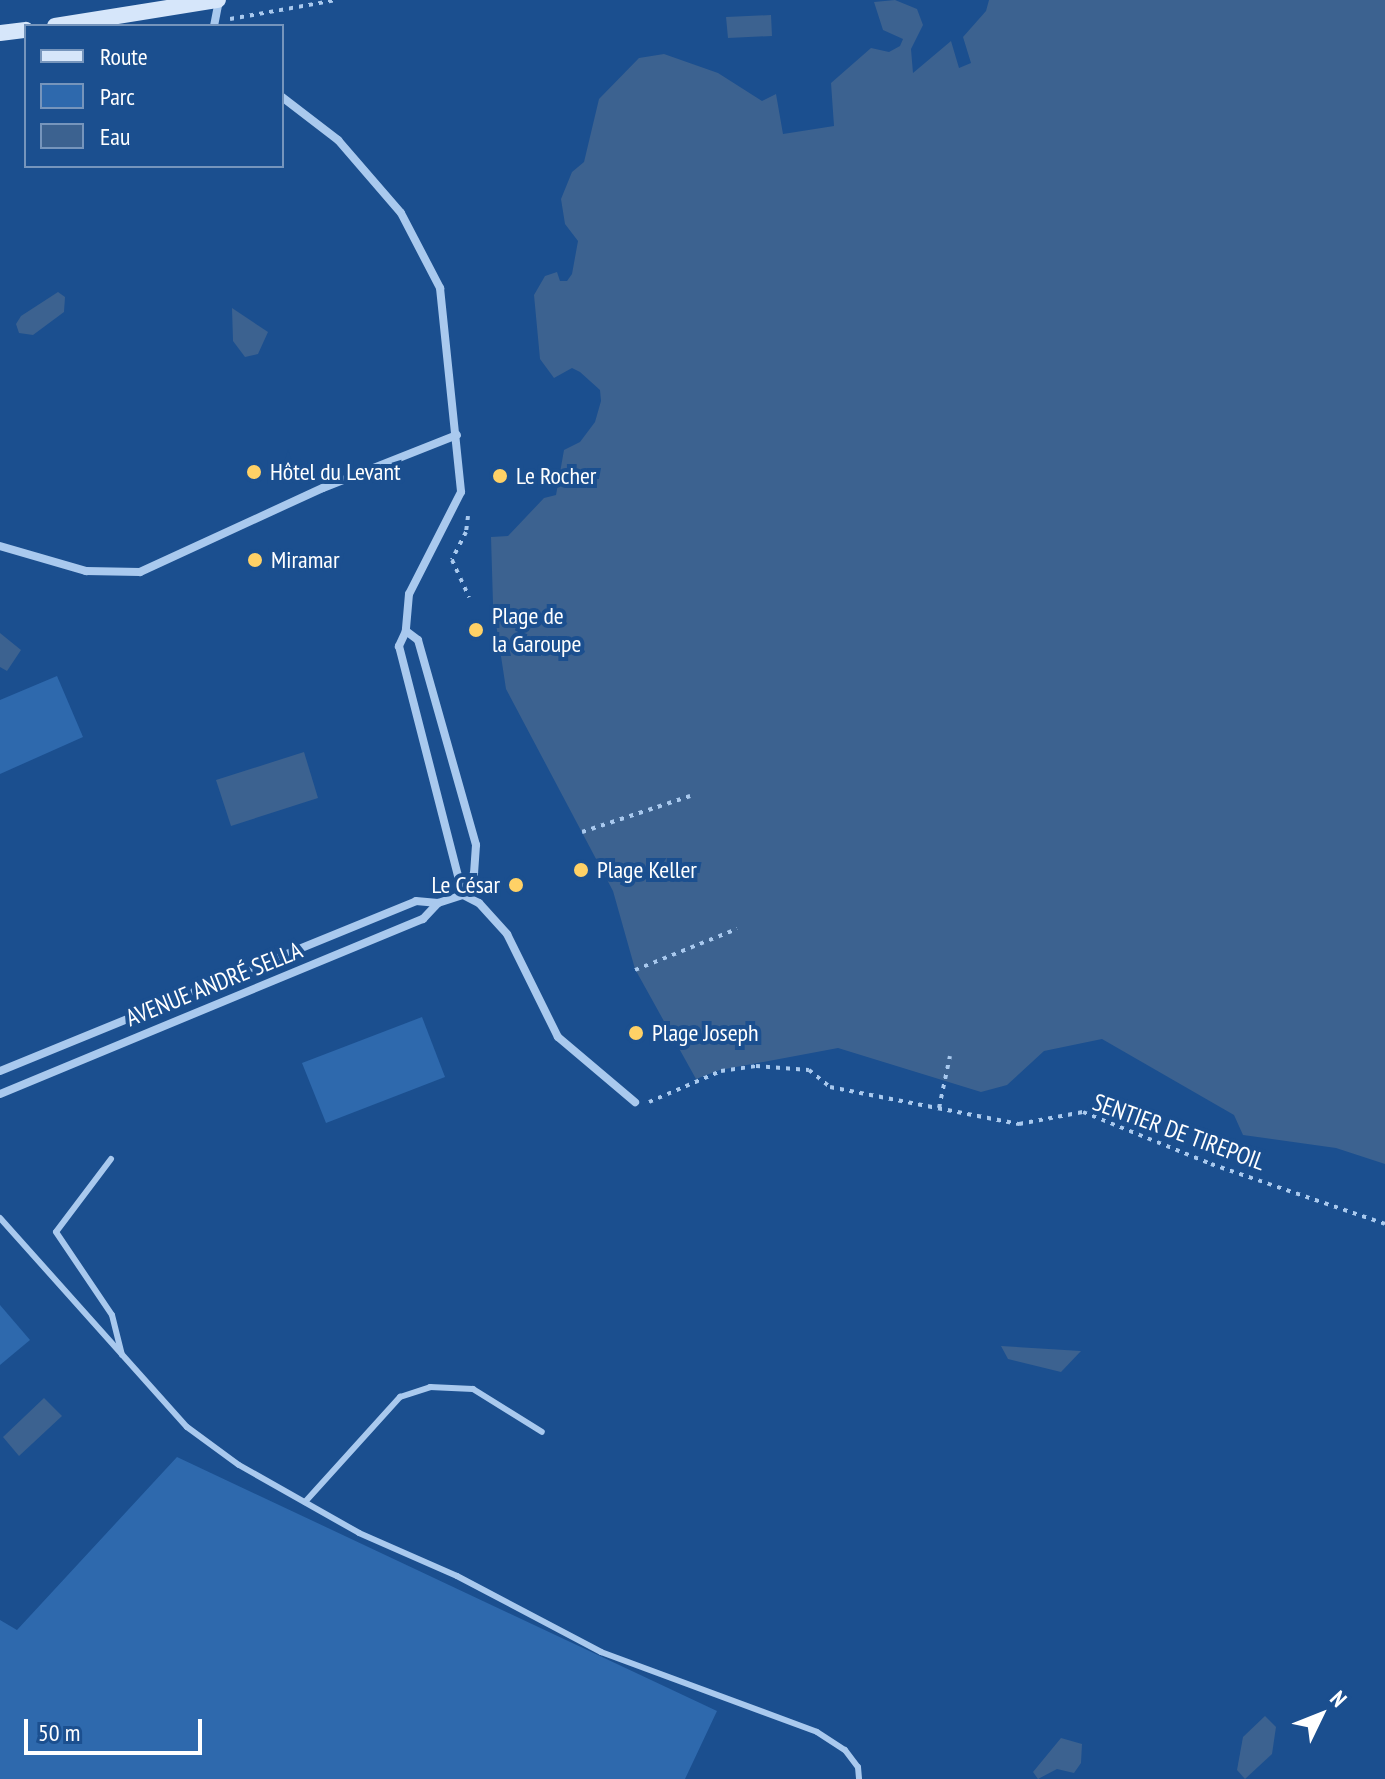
<!DOCTYPE html>
<html>
<head>
<meta charset="utf-8">
<style>
  body { margin:0 }
  #map { position:relative; width:1385px; height:1779px; overflow:hidden; background:#1b4f8f; font-family:"PT Sans Narrow",sans-serif }
  div>[style] { position:absolute }
  .green>* { inset:0; background:#2e69ad }
  .water>* { inset:0; background:#3c6290 }
  .path>* { height:4px; margin-top:-2px; transform-origin:0; background:repeating-linear-gradient(90deg,#a9c9ee 0 4px,transparent 0 10px) }
  .lane>* { height:6px; margin:-3px; padding:0 3px; transform-origin:3px; border-radius:3px; background:#a9c9ee }
  .street>* { height:8px; margin:-4px; padding:0 4px; transform-origin:4px; border-radius:4px; background:#a9c9ee }
  .secondary>* { height:16px; margin:-8px; padding:0 8px; transform-origin:8px; border-radius:8px; background:#d6e6fa }
  .dots>* { width:22px; height:22px; translate:-50% -50%; box-sizing:border-box; border:4px solid #1b4f8f; border-radius:50% }
  span { translate:-50% -50%; white-space:nowrap; text-align:center; line-height:1.15; -webkit-text-stroke:8px #1b4f8f; paint-order:stroke }
  .poi-label { font-size:24px; color:#fff }
  .left { translate:0 -50%; text-align:left }
  .right { translate:-100% -50%; text-align:right }
  .street-label { font-size:24px; color:#fff }
  .legend { position:absolute; left:24px; top:24px; width:260px; height:144px; box-sizing:border-box; background:#1b4f8f; border:2px solid #7695bc; margin:0; padding:10px 14px; list-style:none; font-size:24px; color:#fff }
  .legend li { display:flex; align-items:center; gap:16px; height:40px }
  .legend b { width:40px; border:2px solid #7695bc }
  .north { position:absolute; left:1281px; top:1675px; width:80px; height:80px; -webkit-text-stroke:6px #1b4f8f; paint-order:stroke; rotate:47deg; font-size:22px; font-weight:700; line-height:32px; text-align:center; color:#fff }
  .north::after { content:''; display:block; margin:auto; width:28px; height:36px; background:#fff; clip-path:polygon(50% 0,100% 100%,50% 72%,0 100%) }
  .scale { position:absolute; left:24px; top:1719px; width:178px; height:36px; box-sizing:border-box; border:4px solid #fff; border-top:0; padding-left:10px; font-size:24px; line-height:28px; white-space:nowrap; color:#fff; -webkit-text-stroke:6px #1b4f8f; paint-order:stroke }
</style>
</head>
<body>
<div id="map">
  <div class="green">
    <i style="clip-path:polygon(57px 676px,83px 737px,0 774px,0 700px)"></i>
    <i style="clip-path:polygon(422px 1017px,445px 1077px,326px 1123px,302px 1063px)"></i>
    <i style="clip-path:polygon(0 1305px,30px 1340px,0 1365px)"></i>
    <i style="clip-path:polygon(177px 1457px,717px 1711px,685px 1779px,0 1779px,0 1620px,17px 1630px)"></i>
  </div>
  <div class="water">
    <i style="clip-path:polygon(895px 0,917px 9px,923px 25px,911px 49px,913px 73px,951px 41px,959px 68px,971px 63px,963px 37px,986px 11px,989px 0,1385px 0,1385px 1164px,1336px 1148px,1243px 1135px,1234px 1115px,1102px 1039px,1044px 1051px,1007px 1085px,981px 1092px,838px 1048px,720px 1070px,696px 1079px,635px 969px,613px 891px,506px 689px,493px 604px,491px 537px,508px 536px,544px 498px,556px 495px,564px 450px,580px 442px,595px 422px,601px 401px,600px 390px,580px 372px,572px 368px,554px 378px,540px 359px,534px 295px,545px 276px,557px 272px,560px 281px,567px 281px,572px 274px,578px 241px,565px 224px,561px 199px,572px 172px,584px 162px,599px 99px,639px 58px,664px 54px,718px 73px,762px 101px,776px 94px,783px 134px,834px 126px,831px 83px,871px 48px,889px 52px,900px 46px,903px 39px,883px 30px,874px 2px)"></i>
    <i style="clip-path:polygon(771px 15px,772px 36px,728px 38px,726px 17px)"></i>
    <i style="clip-path:polygon(58px 292px,65px 297px,64px 312px,33px 335px,19px 333px,16px 324px,21px 316px)"></i>
    <i style="clip-path:polygon(232px 308px,268px 332px,258px 354px,245px 357px,233px 341px)"></i>
    <i style="clip-path:polygon(0 633px,21px 650px,7px 671px,0 667px)"></i>
    <i style="clip-path:polygon(304px 752px,318px 798px,231px 826px,216px 780px)"></i>
    <i style="clip-path:polygon(1001px 1346px,1081px 1351px,1061px 1372px,1008px 1359px)"></i>
    <i style="clip-path:polygon(44px 1398px,62px 1416px,19px 1456px,3px 1437px)"></i>
    <i style="clip-path:polygon(1265px 1716px,1276px 1727px,1272px 1754px,1245px 1779px,1237px 1770px,1243px 1737px)"></i>
    <i style="clip-path:polygon(1061px 1738px,1082px 1744px,1081px 1763px,1074px 1773px,1057px 1769px,1038px 1779px,1033px 1772px)"></i>
  </div>
  <div class="path">
    <i style="left:230px;top:19px;width:109px;rotate:-10.1deg"></i>
    <i style="left:468px;top:516px;width:16px;rotate:97deg"></i>
    <i style="left:466px;top:532px;width:31px;rotate:117deg"></i>
    <i style="left:452px;top:560px;width:41px;rotate:65.3deg"></i>
    <i style="left:582px;top:832px;width:114px;rotate:-18.4deg"></i>
    <i style="left:635px;top:970px;width:110px;rotate:-21.9deg"></i>
    <i style="left:649px;top:1102px;width:78px;rotate:-23.3deg"></i>
    <i style="left:721px;top:1071px;width:35px;rotate:-8deg"></i>
    <i style="left:756px;top:1066px;width:53px;rotate:4.3deg"></i>
    <i style="left:809px;top:1070px;width:27px;rotate:39deg"></i>
    <i style="left:830px;top:1087px;width:193px;rotate:11.1deg"></i>
    <i style="left:1019px;top:1124px;width:65px;rotate:-10.6deg"></i>
    <i style="left:1083px;top:1112px;width:138px;rotate:22.1deg"></i>
    <i style="left:1211px;top:1164px;width:184px;rotate:19deg"></i>
    <i style="left:939px;top:1108px;width:53px;rotate:-78.1deg"></i>
  </div>
  <div class="lane">
    <i style="left:111px;top:1159px;width:91px;rotate:127deg"></i>
    <i style="left:56px;top:1232px;width:100px;rotate:56deg"></i>
    <i style="left:112px;top:1315px;width:41px;rotate:76deg"></i>
    <i style="left:0;top:1218px;width:280px;rotate:48.2deg"></i>
    <i style="left:187px;top:1427px;width:64px;rotate:36.2deg"></i>
    <i style="left:239px;top:1465px;width:138px;rotate:29.5deg"></i>
    <i style="left:359px;top:1533px;width:107px;rotate:23.7deg"></i>
    <i style="left:457px;top:1576px;width:163px;rotate:27.8deg"></i>
    <i style="left:601px;top:1652px;width:230px;rotate:20.3deg"></i>
    <i style="left:817px;top:1732px;width:33px;rotate:33deg"></i>
    <i style="left:845px;top:1750px;width:21px;rotate:53deg"></i>
    <i style="left:858px;top:1767px;width:12px;rotate:85deg"></i>
    <i style="left:305px;top:1502px;width:142px;rotate:-47.9deg"></i>
    <i style="left:400px;top:1397px;width:32px;rotate:-18deg"></i>
    <i style="left:430px;top:1387px;width:43px;rotate:2.7deg"></i>
    <i style="left:473px;top:1389px;width:81px;rotate:31.9deg"></i>
  </div>
  <div class="street">
    <i style="left:214px;top:26px;width:25px;rotate:-79deg"></i>
    <i style="left:282px;top:97px;width:71px;rotate:37.5deg"></i>
    <i style="left:338px;top:140px;width:96px;rotate:49.2deg"></i>
    <i style="left:401px;top:213px;width:85px;rotate:62.5deg"></i>
    <i style="left:440px;top:288px;width:205px;rotate:84.1deg"></i>
    <i style="left:461px;top:492px;width:114px;rotate:117deg"></i>
    <i style="left:409px;top:594px;width:37px;rotate:95deg"></i>
    <i style="left:406px;top:631px;width:17px;rotate:115deg"></i>
    <i style="left:399px;top:646px;width:257px;rotate:75.6deg"></i>
    <i style="left:463px;top:895px;width:18px;rotate:27deg"></i>
    <i style="left:479px;top:903px;width:42px;rotate:47.9deg"></i>
    <i style="left:507px;top:934px;width:115px;rotate:63.7deg"></i>
    <i style="left:558px;top:1037px;width:101px;rotate:40.2deg"></i>
    <i style="left:0;top:546px;width:90px;rotate:16.2deg"></i>
    <i style="left:86px;top:571px;width:54px;rotate:1.1deg"></i>
    <i style="left:140px;top:572px;width:201px;rotate:-24.7deg"></i>
    <i style="left:323px;top:488px;width:144px;rotate:-21.6deg"></i>
    <i style="left:406px;top:631px;width:15px;rotate:37deg"></i>
    <i style="left:418px;top:640px;width:213px;rotate:74.2deg"></i>
    <i style="left:476px;top:845px;width:28px;rotate:94deg"></i>
    <i style="left:474px;top:873px;width:23px;rotate:115deg"></i>
    <i style="left:0;top:1071px;width:449px;rotate:-22.2deg"></i>
    <i style="left:416px;top:901px;width:22px;rotate:5deg"></i>
    <i style="left:438px;top:903px;width:26px;rotate:-18deg"></i>
    <i style="left:0;top:1094px;width:458px;rotate:-22.5deg"></i>
    <i style="left:423px;top:919px;width:22px;rotate:-47deg"></i>
  </div>
  <div class="secondary">
    <i style="left:55px;top:26px;width:165px;rotate:-9.1deg"></i>
    <i style="left:0;top:33px;width:26px;rotate:-7deg"></i>
  </div>
  <div class="dots">
    <i style="left:254px;top:472px;background:#ffd166"></i>
    <i style="left:500px;top:476px;background:#ffd166"></i>
    <i style="left:255px;top:560px;background:#ffd166"></i>
    <i style="left:476px;top:630px;background:#ffd166"></i>
    <i style="left:581px;top:870px;background:#ffd166"></i>
    <i style="left:516px;top:885px;background:#ffd166"></i>
    <i style="left:636px;top:1033px;background:#ffd166"></i>
  </div>
  <div class="poi-label">
    <span class="left" style="left:270px;top:472px">Hôtel du Levant</span>
    <span class="left" style="left:516px;top:476px">Le Rocher</span>
    <span class="left" style="left:271px;top:560px">Miramar</span>
    <span class="left" style="left:492px;top:630px">Plage de<br>la Garoupe</span>
    <span class="left" style="left:597px;top:870px">Plage Keller</span>
    <span class="right" style="left:500px;top:885px">Le César</span>
    <span class="left" style="left:652px;top:1033px">Plage Joseph</span>
  </div>
  <div class="street-label">
    <span style="left:214px;top:984px;rotate:-22deg">AVENUE ANDRÉ SELLA</span>
    <span style="left:1179px;top:1132px;rotate:20deg">SENTIER DE TIREPOIL</span>
  </div>
  <ul class="legend">
  <li><b style="height:10px;background:#d6e6fa"></b>Route</li>
  <li><b style="height:22px;background:#2e69ad"></b>Parc</li>
  <li><b style="height:22px;background:#3c6290"></b>Eau</li>
  </ul>
  <div class="north">N</div>
  <div class="scale">50 m</div>
</div>
</body>
</html>
